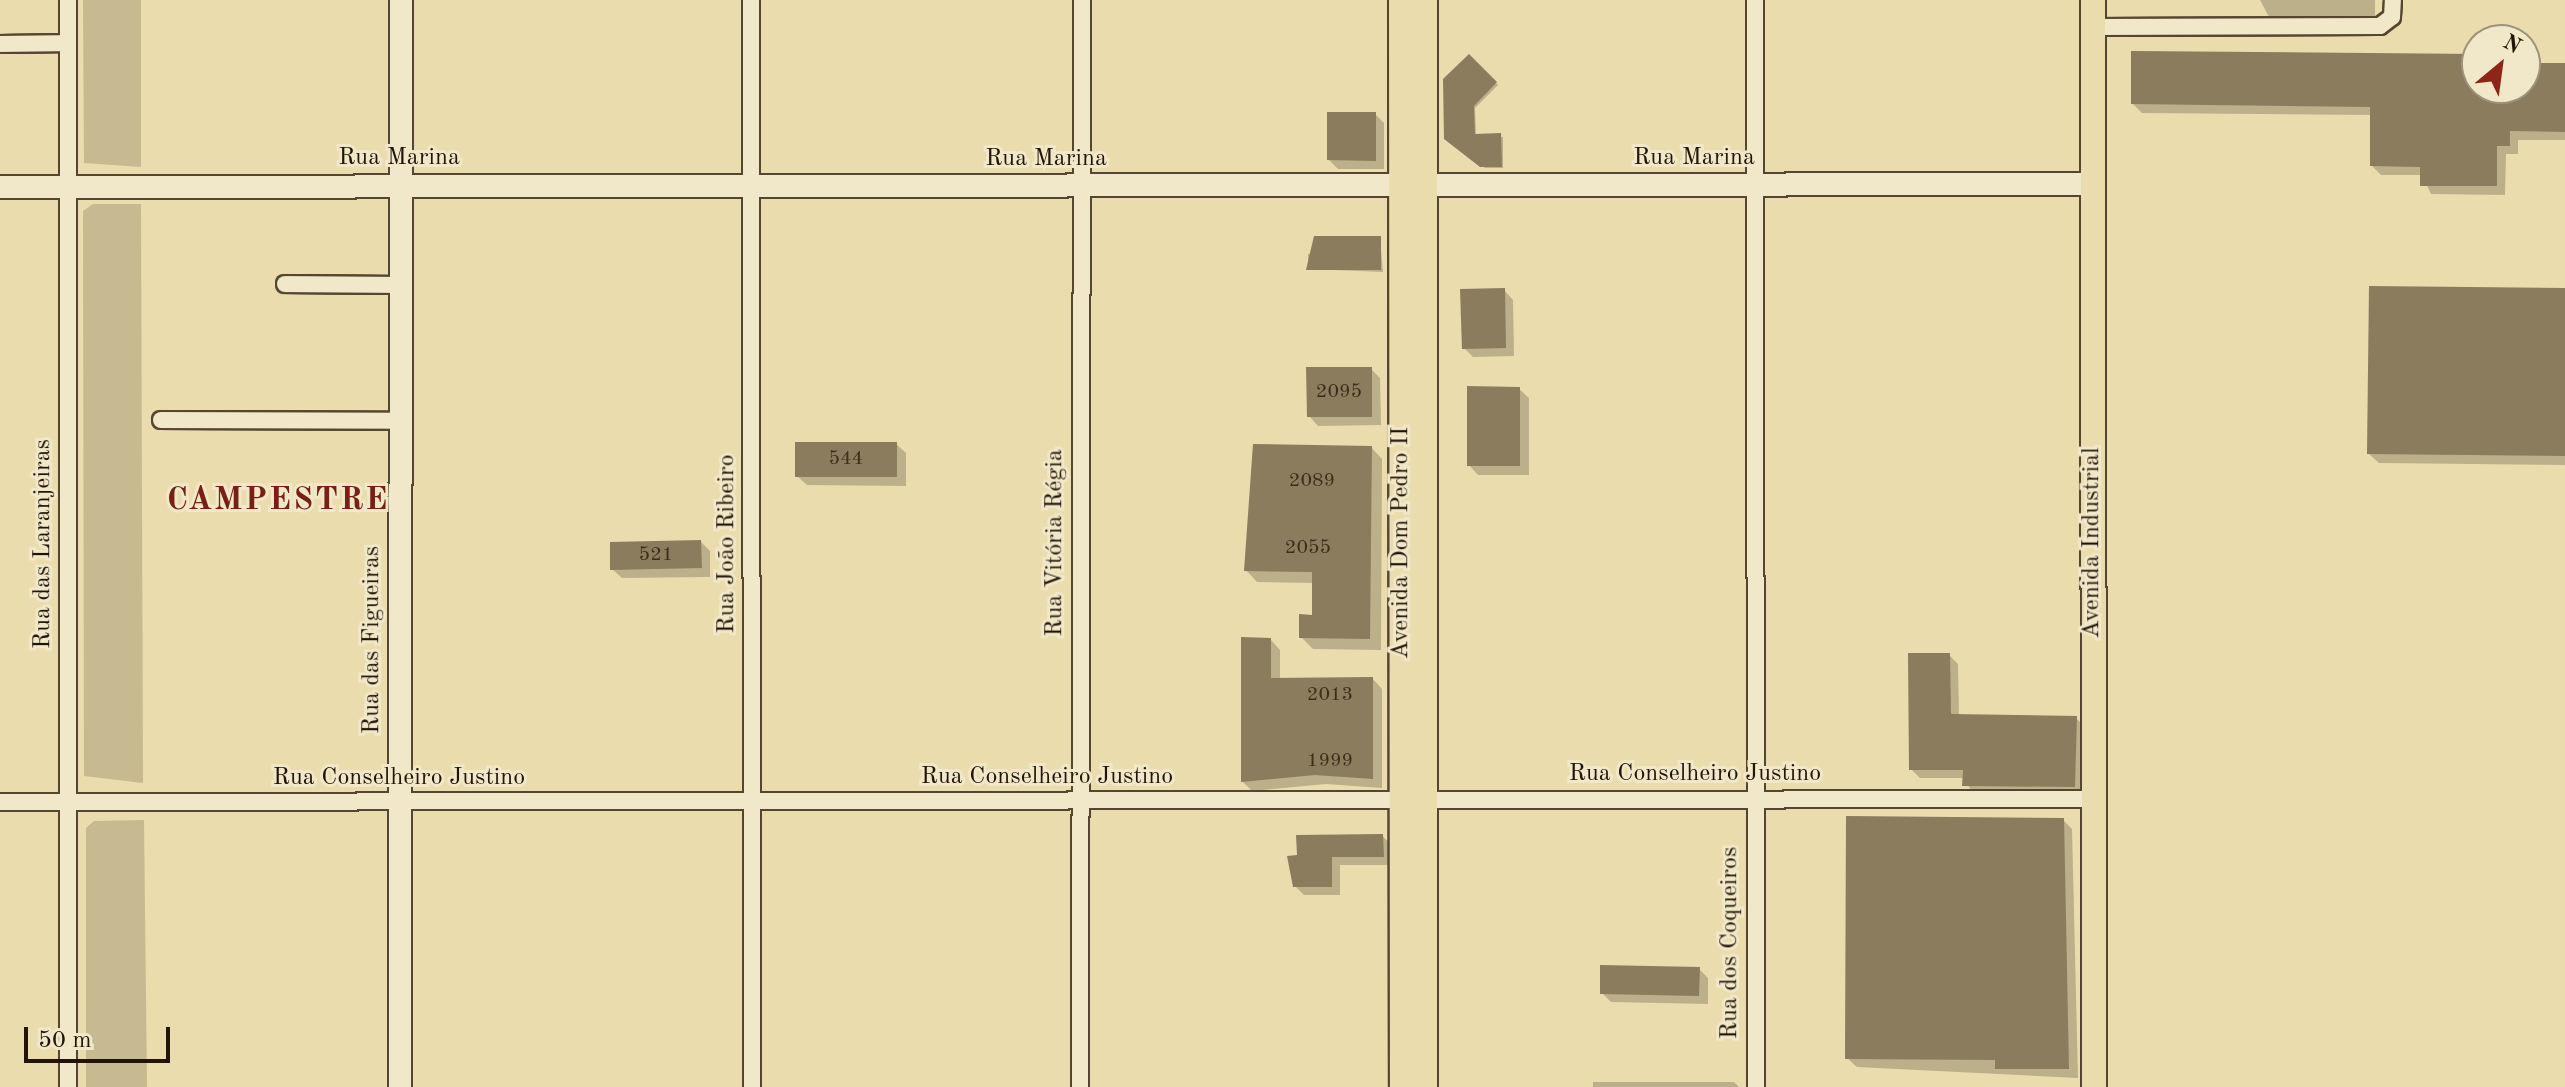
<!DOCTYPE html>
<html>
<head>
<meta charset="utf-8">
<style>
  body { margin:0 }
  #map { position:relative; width:2565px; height:1087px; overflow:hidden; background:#eadcac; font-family:"Old Standard TT",serif }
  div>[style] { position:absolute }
  .green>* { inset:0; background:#c8ba90 }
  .shadow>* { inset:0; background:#0003 }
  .building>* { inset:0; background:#8a7c5d }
  .roads { filter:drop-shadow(2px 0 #544630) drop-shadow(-2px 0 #544630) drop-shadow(0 2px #544630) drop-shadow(0 -2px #544630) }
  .street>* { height:16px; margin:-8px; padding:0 8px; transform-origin:8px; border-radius:8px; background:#f1e8c9 }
  .secondary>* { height:22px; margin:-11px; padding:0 11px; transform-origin:11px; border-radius:11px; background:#f1e8c9 }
  .primary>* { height:24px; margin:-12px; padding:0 12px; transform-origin:12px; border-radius:12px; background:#eadcac }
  span { translate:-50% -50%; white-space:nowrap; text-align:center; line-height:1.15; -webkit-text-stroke:6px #f1e8c9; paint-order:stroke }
  .number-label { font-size:20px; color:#3c2e1c }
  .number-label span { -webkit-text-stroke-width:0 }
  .street-label { font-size:24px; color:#221407 }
  .district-label { font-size:32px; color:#7a1f14; font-weight:700; letter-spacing:2px }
  .north { position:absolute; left:2461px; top:24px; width:80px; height:80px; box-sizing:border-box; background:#f1e8c9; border:2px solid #9e937b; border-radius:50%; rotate:29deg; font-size:22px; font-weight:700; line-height:32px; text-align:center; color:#221407 }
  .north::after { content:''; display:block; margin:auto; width:28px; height:36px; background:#8f2418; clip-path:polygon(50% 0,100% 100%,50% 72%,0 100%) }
  .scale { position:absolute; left:24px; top:1027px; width:146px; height:36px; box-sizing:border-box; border:4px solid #221407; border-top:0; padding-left:10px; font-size:24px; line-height:28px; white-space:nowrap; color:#221407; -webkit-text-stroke:6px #f1e8c9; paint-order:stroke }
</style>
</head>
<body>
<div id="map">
  <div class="green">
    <i style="clip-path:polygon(83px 0,141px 0,141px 167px,84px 163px)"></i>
    <i style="clip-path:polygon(93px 204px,141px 204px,143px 783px,84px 776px,83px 211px)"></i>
    <i style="clip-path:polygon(144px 820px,147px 1087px,86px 1087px,86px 828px,94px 821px)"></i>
  </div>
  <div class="shadow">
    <i style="clip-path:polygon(2260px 0,2375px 0,2375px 17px,2269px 17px)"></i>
    <i style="clip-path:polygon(1469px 56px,1498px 85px,1475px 108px,1476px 136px,1503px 137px,1503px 168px,1485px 168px,1449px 141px)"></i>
    <i style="clip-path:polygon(2477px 56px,2477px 88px,2525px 88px,2525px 65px,2565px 65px,2565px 140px,2518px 140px,2518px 154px,2506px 154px,2505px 195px,2431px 194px,2422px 175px,2381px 175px,2372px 166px,2372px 115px,2142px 113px,2133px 104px)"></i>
    <i style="clip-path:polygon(1375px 114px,1384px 123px,1384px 169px,1338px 169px,1329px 160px)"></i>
    <i style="clip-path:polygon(1380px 238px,1383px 272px,1308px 269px,1308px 254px)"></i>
    <i style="clip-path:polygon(1504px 290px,1513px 300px,1514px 356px,1473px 357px,1464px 348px)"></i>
    <i style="clip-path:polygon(2565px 290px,2565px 465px,2379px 463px,2369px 454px)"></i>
    <i style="clip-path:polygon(1371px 369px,1380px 378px,1381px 425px,1318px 426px,1309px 416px)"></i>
    <i style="clip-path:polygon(1519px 389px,1529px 398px,1529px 475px,1478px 475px,1469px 465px)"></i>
    <i style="clip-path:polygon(896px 444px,906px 453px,906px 486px,807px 485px,797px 476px)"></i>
    <i style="clip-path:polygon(1371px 447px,1382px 459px,1381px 650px,1313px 649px,1301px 637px,1314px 617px,1314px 583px,1257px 582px,1246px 570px)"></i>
    <i style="clip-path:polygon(701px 542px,710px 551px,710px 577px,622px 578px,612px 569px)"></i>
    <i style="clip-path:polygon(1271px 640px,1280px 650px,1280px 680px,1373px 679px,1382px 689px,1382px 788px,1326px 784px,1252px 791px,1243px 782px)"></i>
    <i style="clip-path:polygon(1949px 655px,1958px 664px,1959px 716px,2076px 718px,2085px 727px,2083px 795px,1973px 794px,1964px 778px,1920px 778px,1911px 769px)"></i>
    <i style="clip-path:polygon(2063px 820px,2072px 829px,2078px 1078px,1857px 1067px,1847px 1058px)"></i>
    <i style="clip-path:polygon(1382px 836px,1392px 845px,1392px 865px,1340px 865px,1340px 895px,1304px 895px,1295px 886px,1290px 858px)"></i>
    <i style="clip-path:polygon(1699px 969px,1708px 978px,1708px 1004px,1611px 1002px,1602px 993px)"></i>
    <i style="clip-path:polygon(1593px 1082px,1734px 1082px,1739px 1087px,1593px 1087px)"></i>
  </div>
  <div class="building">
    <i style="clip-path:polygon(2131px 51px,2477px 54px,2477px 88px,2525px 88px,2525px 63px,2565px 63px,2565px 132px,2510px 131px,2510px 146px,2497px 146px,2497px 186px,2420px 186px,2420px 167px,2370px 166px,2370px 107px,2131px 104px)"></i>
    <i style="clip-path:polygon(1469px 54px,1497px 82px,1474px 106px,1475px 134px,1501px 133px,1502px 167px,1480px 167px,1444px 139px,1443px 79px)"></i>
    <i style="clip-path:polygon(1327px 112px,1376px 112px,1376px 161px,1327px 160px)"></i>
    <i style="clip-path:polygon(1314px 236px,1381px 236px,1381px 270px,1306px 270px)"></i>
    <i style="clip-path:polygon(2369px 286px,2565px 288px,2565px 456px,2367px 454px)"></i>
    <i style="clip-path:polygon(1505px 288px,1506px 348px,1462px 349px,1460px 289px)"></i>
    <i style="clip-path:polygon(1306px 367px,1372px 367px,1372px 417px,1307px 417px)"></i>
    <i style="clip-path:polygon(1467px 386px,1520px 387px,1520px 466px,1467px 466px)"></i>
    <i style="clip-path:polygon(795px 442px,897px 442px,897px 477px,795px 477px)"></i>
    <i style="clip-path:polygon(1253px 444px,1372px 446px,1370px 639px,1299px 638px,1299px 614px,1312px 615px,1312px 572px,1244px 571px)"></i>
    <i style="clip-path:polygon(701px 540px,702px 568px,610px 570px,610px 542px)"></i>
    <i style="clip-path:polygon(1241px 637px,1271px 638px,1271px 678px,1373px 677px,1373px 779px,1315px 775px,1241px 782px)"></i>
    <i style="clip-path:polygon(1908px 653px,1950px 653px,1951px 714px,2077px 716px,2075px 787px,1962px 786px,1963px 770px,1909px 770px)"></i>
    <i style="clip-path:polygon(1846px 816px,2064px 818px,2069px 1069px,1995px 1069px,1995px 1060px,1845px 1059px)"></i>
    <i style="clip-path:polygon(1383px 834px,1384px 857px,1332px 857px,1332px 887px,1293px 887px,1287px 856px,1297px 855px,1296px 835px)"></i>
    <i style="clip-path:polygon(1600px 965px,1700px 967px,1699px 996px,1600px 994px)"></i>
  </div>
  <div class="roads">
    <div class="street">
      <i style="left:68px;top:0;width:1087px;rotate:90deg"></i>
      <i style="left:751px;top:0;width:1087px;rotate:89.95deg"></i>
      <i style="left:1755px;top:0;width:1087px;rotate:89.95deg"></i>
      <i style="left:2093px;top:27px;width:287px;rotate:-0.2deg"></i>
      <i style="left:2380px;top:26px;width:15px;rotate:-37deg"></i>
      <i style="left:2392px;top:17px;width:17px;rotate:-87deg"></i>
      <i style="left:0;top:44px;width:68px;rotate:-0.8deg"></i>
      <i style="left:285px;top:284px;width:113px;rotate:0.5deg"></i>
      <i style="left:161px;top:420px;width:238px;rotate:0.2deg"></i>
      <i style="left:0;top:802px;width:2094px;rotate:-0.08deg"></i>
      <i style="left:1080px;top:1087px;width:1087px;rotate:-89.89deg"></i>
    </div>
    <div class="secondary">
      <i style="left:0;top:187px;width:2093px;rotate:-0.08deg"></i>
      <i style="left:400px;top:1087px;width:1087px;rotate:-89.95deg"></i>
    </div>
    <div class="primary">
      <i style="left:1401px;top:0;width:1087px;rotate:89.95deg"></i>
      <i style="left:1425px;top:0;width:1087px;rotate:90deg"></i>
      <i style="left:2093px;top:0;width:1087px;rotate:89.95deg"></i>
    </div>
  </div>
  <div class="number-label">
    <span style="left:1339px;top:392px">2095</span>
    <span style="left:846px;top:459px">544</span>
    <span style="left:1312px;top:481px">2089</span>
    <span style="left:1308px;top:548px">2055</span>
    <span style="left:656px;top:555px">521</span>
    <span style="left:1330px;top:695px">2013</span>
    <span style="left:1330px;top:761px">1999</span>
  </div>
  <div class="street-label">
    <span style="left:399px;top:159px">Rua Marina</span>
    <span style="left:1694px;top:159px">Rua Marina</span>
    <span style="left:1046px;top:160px">Rua Marina</span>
    <span style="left:1056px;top:543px;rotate:-90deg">Rua Vitória Régia</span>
    <span style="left:1402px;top:543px;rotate:-90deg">Avenida Dom Pedro II</span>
    <span style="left:2093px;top:543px;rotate:-90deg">Avenida Industrial</span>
    <span style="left:44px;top:544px;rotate:-90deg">Rua das Laranjeiras</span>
    <span style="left:728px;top:544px;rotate:-90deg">Rua João Ribeiro</span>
    <span style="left:373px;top:640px;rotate:-90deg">Rua das Figueiras</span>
    <span style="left:1695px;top:775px">Rua Conselheiro Justino</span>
    <span style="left:1047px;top:778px">Rua Conselheiro Justino</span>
    <span style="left:399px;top:779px">Rua Conselheiro Justino</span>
    <span style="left:1731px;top:943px;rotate:-90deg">Rua dos Coqueiros</span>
  </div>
  <div class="district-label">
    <span style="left:278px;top:501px">CAMPESTRE</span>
  </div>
  <div class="north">N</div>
  <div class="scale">50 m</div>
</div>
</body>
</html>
